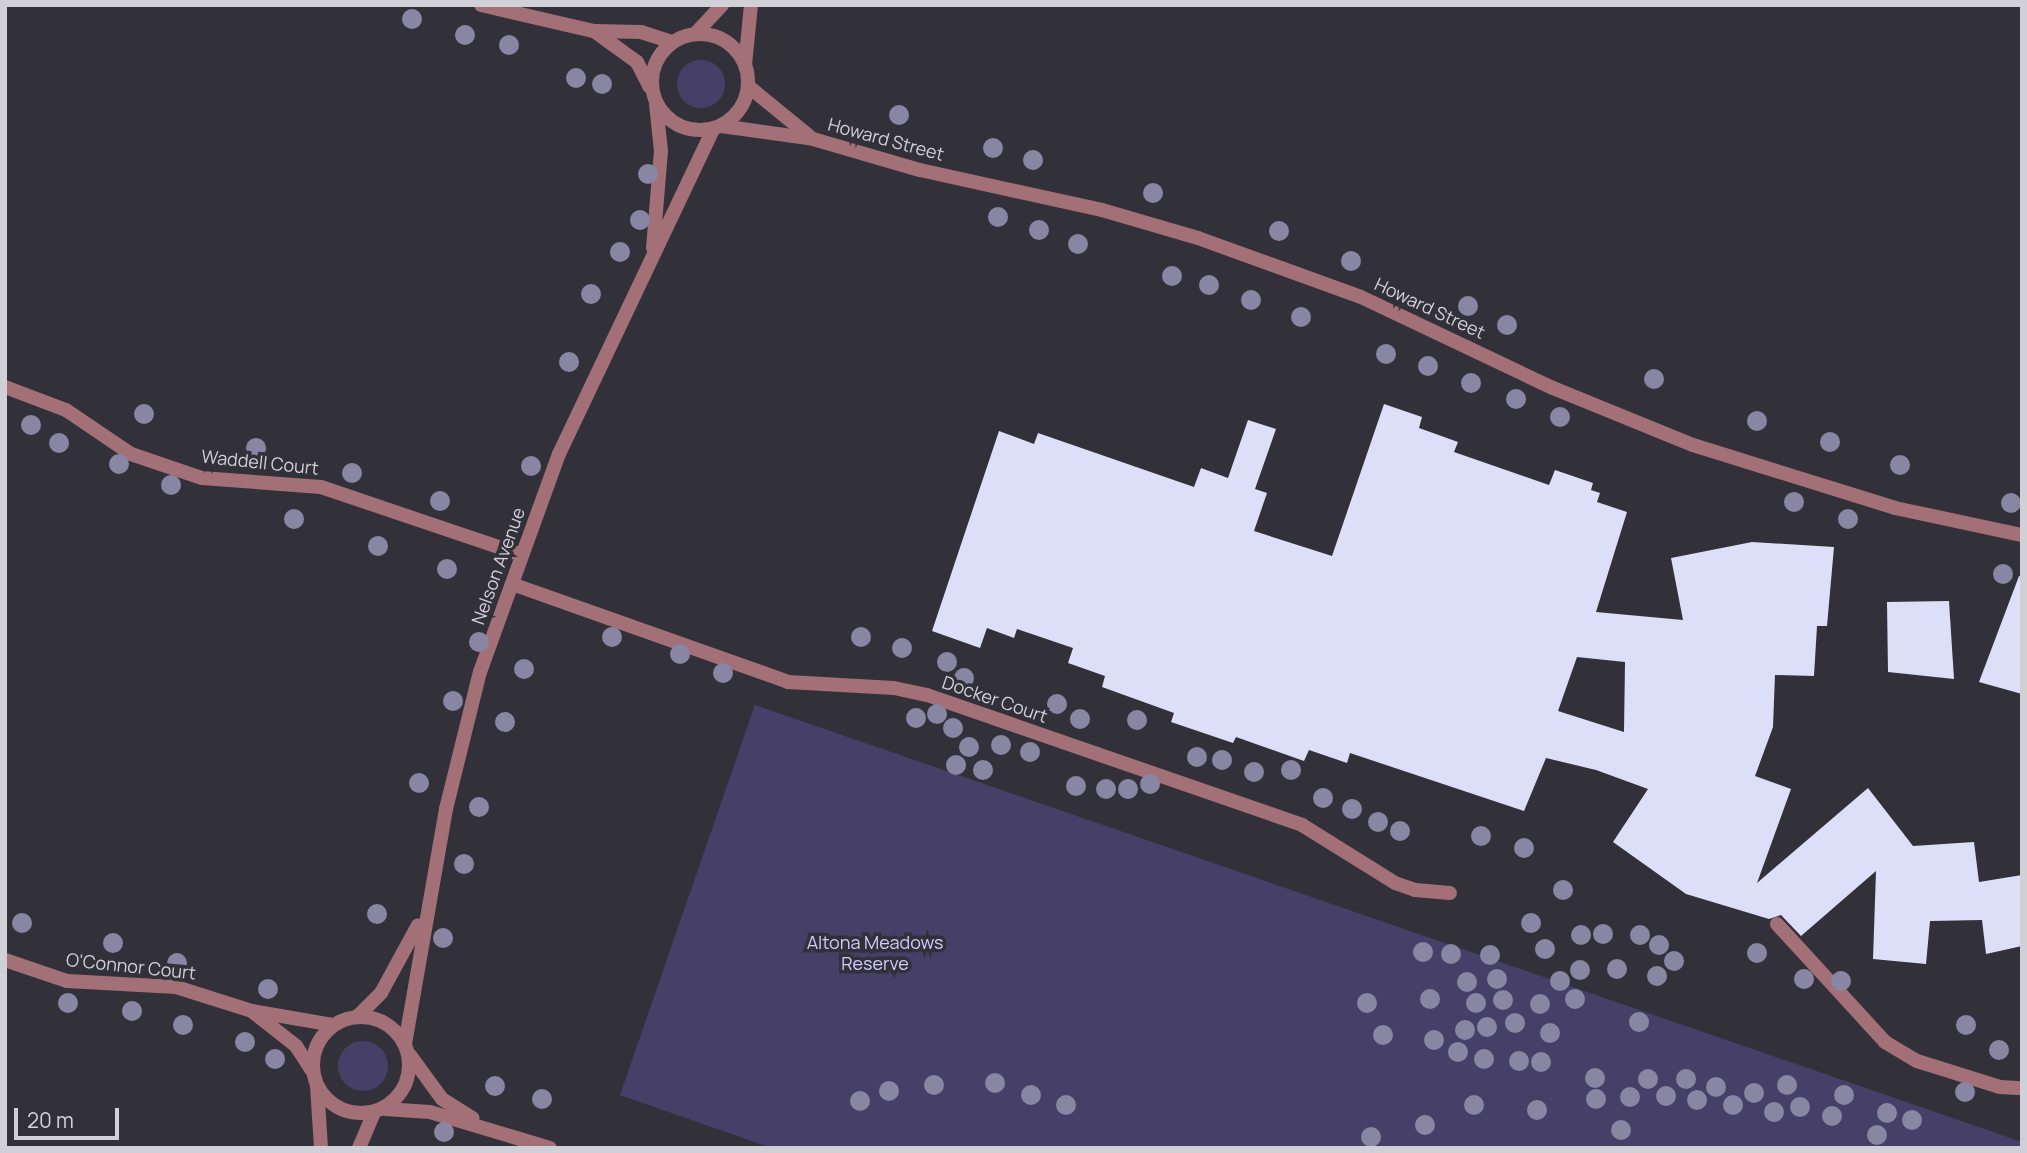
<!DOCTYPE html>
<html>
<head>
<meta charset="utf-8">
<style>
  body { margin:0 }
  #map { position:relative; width:2027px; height:1153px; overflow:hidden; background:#32313a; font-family:Manrope,sans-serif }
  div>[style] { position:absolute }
  .green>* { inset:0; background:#464069 }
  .round { border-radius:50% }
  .building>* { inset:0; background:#dcdff7 }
  .street>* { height:14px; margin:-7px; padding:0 7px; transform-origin:7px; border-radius:7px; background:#a27076 }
  .street>.ring { margin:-7px; padding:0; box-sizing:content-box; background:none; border:14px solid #a27076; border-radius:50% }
  .trees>* { width:20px; height:20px; margin:-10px; border-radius:50%; background:#8986a4 }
  span { translate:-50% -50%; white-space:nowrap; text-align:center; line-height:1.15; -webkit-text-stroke:7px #32313a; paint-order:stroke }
  .street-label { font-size:18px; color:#d1d0d7 }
  .park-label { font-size:18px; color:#d0cbfb }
  .frame { position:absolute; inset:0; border:7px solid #d1d0d7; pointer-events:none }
  .scale { position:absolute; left:14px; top:1108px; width:105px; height:32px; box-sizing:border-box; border:4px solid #d1d0d7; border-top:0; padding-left:9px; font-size:21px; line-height:24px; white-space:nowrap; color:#d1d0d7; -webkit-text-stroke:5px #32313a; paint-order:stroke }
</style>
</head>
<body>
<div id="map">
  <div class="green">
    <i class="round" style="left:677px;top:60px;width:48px;height:48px"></i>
    <i style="clip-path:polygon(755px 705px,2022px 1142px,2022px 1148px,772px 1148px,620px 1095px)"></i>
    <i class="round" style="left:338px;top:1041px;width:50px;height:50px"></i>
  </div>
  <div class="building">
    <i style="clip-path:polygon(evenodd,1384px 404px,1422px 417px,1419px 428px,1458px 442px,1454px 452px,1549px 485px,1555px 470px,1593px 483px,1591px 490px,1600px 493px,1597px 502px,1627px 512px,1596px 612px,1683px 620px,1671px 558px,1752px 542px,1834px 547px,1827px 626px,1817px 626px,1814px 676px,1775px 675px,1773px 727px,1755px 776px,1791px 789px,1757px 883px,1868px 788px,1913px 846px,1974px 842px,1979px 882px,2022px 875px,2022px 946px,1986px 954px,1982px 920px,1930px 921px,1926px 964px,1873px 959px,1876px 871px,1801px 936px,1781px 915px,1769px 919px,1686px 894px,1613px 842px,1648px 789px,1596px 770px,1546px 758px,1524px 811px,1350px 753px,1347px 763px,1309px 750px,1304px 761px,1236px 737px,1233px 743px,1171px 722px,1174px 713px,1102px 687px,1105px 676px,1068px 663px,1073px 648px,1017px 629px,1014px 638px,987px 628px,980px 648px,932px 631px,999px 431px,1034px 444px,1038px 433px,1194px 487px,1201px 468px,1228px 478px,1248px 420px,1276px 429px,1255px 489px,1267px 493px,1254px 531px,1332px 556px,1384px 404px,1577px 657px,1625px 662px,1624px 732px,1558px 711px,1577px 657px)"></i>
    <i style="clip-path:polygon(2019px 576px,2022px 577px,2022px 694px,1979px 682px)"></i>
    <i style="clip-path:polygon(1949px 601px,1954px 679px,1888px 672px,1887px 602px)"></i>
  </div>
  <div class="street">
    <i style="left:481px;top:5px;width:116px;rotate:13deg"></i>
    <i style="left:594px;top:31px;width:53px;rotate:35.8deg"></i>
    <i style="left:637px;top:62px;width:28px;rotate:63deg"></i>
    <i style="left:594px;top:31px;width:47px;rotate:1.2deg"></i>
    <i style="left:641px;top:32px;width:33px;rotate:18deg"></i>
    <i class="ring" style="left:652px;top:34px;width:82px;height:82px"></i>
    <i style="left:695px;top:34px;width:40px;rotate:-47deg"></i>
    <i style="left:745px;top:65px;width:60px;rotate:-84.3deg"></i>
    <i style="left:748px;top:86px;width:79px;rotate:39.3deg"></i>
    <i style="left:721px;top:126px;width:93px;rotate:8deg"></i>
    <i style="left:813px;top:139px;width:111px;rotate:16.2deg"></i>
    <i style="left:920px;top:170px;width:186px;rotate:12.4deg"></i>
    <i style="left:1102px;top:210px;width:100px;rotate:16.3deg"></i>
    <i style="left:1198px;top:238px;width:173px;rotate:19.9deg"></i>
    <i style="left:1361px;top:297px;width:212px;rotate:25.4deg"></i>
    <i style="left:1553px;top:388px;width:151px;rotate:22.2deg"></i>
    <i style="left:1693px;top:445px;width:212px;rotate:17.3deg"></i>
    <i style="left:1895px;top:508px;width:130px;rotate:12deg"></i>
    <i style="left:653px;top:248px;width:97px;rotate:-85.3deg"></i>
    <i style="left:661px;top:151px;width:47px;rotate:-96.1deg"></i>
    <i style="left:5px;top:387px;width:65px;rotate:20.7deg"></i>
    <i style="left:66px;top:410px;width:78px;rotate:34.1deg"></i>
    <i style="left:131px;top:454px;width:75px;rotate:18.7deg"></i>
    <i style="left:202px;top:478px;width:119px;rotate:4.3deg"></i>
    <i style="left:321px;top:487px;width:212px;rotate:18.7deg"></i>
    <i style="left:512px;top:584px;width:293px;rotate:19.5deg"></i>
    <i style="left:788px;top:682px;width:106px;rotate:3.2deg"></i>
    <i style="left:894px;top:688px;width:34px;rotate:12deg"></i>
    <i style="left:927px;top:695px;width:397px;rotate:19.1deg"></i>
    <i style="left:1302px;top:825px;width:110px;rotate:31.9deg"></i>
    <i style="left:1395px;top:883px;width:21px;rotate:19deg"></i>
    <i style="left:1415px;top:890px;width:35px;rotate:5deg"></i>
    <i style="left:1777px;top:924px;width:160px;rotate:47.5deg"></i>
    <i style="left:1885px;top:1042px;width:37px;rotate:31deg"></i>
    <i style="left:1917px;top:1061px;width:87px;rotate:17.4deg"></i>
    <i style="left:2000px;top:1087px;width:22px;rotate:3deg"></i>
    <i style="left:5px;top:960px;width:65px;rotate:18.7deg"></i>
    <i style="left:67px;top:981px;width:109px;rotate:3.2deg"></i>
    <i style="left:176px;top:987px;width:80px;rotate:17.5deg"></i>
    <i style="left:252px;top:1011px;width:82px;rotate:9.8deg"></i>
    <i style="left:253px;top:1012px;width:55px;rotate:38.3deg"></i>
    <i style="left:296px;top:1046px;width:30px;rotate:57deg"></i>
    <i class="ring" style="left:313px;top:1017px;width:82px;height:82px"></i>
    <i style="left:357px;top:1017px;width:34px;rotate:-45deg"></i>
    <i style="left:381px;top:993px;width:77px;rotate:-61.4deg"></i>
    <i style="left:405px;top:1044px;width:239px;rotate:-80.1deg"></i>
    <i style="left:446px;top:809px;width:141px;rotate:-76.1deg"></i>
    <i style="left:480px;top:672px;width:232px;rotate:-70.1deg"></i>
    <i style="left:559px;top:454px;width:360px;rotate:-64.6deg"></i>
    <i style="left:410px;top:1055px;width:54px;rotate:54deg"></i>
    <i style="left:442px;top:1099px;width:36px;rotate:32deg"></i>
    <i style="left:317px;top:1086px;width:62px;rotate:86.3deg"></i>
    <i style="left:385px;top:1109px;width:45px;rotate:3.8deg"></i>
    <i style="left:430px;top:1112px;width:125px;rotate:16.7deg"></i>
    <i style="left:359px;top:1148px;width:39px;rotate:-67deg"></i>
  </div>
  <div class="trees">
    <i style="left:412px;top:19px"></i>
    <i style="left:465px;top:35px"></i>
    <i style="left:509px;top:45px"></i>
    <i style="left:576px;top:78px"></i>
    <i style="left:602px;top:84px"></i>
    <i style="left:899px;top:115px"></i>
    <i style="left:993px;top:148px"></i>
    <i style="left:1033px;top:160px"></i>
    <i style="left:648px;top:174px"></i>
    <i style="left:1153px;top:193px"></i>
    <i style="left:998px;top:217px"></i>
    <i style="left:640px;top:220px"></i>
    <i style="left:1039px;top:230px"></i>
    <i style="left:1279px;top:231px"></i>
    <i style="left:1078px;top:244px"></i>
    <i style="left:620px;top:252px"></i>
    <i style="left:1351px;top:261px"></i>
    <i style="left:1172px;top:276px"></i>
    <i style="left:1209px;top:285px"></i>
    <i style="left:591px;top:294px"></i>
    <i style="left:1251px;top:300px"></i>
    <i style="left:1468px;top:306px"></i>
    <i style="left:1301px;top:317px"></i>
    <i style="left:1507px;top:325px"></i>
    <i style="left:1386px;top:354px"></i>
    <i style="left:569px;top:362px"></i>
    <i style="left:1428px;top:366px"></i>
    <i style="left:1654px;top:379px"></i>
    <i style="left:1471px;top:383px"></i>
    <i style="left:1516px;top:399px"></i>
    <i style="left:144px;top:414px"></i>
    <i style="left:1560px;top:417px"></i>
    <i style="left:1757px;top:421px"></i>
    <i style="left:31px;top:425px"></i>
    <i style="left:1830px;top:442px"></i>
    <i style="left:59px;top:443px"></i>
    <i style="left:256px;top:448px"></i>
    <i style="left:119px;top:464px"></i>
    <i style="left:1900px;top:465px"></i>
    <i style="left:531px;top:466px"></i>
    <i style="left:352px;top:473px"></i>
    <i style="left:171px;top:485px"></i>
    <i style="left:440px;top:501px"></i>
    <i style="left:1794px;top:502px"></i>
    <i style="left:2011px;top:503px"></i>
    <i style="left:294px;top:519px"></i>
    <i style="left:1848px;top:519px"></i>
    <i style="left:378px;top:546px"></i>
    <i style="left:447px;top:569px"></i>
    <i style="left:2003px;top:574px"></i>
    <i style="left:612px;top:637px"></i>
    <i style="left:861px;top:637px"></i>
    <i style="left:479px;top:642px"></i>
    <i style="left:902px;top:648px"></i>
    <i style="left:680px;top:654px"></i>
    <i style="left:947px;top:662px"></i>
    <i style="left:524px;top:669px"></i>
    <i style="left:723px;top:673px"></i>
    <i style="left:964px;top:678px"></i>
    <i style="left:453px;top:701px"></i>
    <i style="left:1057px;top:704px"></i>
    <i style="left:937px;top:714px"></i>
    <i style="left:916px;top:718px"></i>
    <i style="left:1080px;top:719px"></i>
    <i style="left:1137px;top:720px"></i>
    <i style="left:505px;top:722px"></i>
    <i style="left:953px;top:728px"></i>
    <i style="left:1001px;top:745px"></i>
    <i style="left:969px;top:747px"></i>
    <i style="left:1030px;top:752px"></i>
    <i style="left:1197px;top:757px"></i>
    <i style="left:1222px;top:760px"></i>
    <i style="left:956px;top:765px"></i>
    <i style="left:983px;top:770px"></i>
    <i style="left:1291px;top:770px"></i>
    <i style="left:1254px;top:772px"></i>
    <i style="left:419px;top:783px"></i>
    <i style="left:1150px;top:784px"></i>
    <i style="left:1076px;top:786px"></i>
    <i style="left:1106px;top:789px"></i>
    <i style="left:1128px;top:789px"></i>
    <i style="left:1323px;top:798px"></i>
    <i style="left:479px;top:807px"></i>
    <i style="left:1352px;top:809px"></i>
    <i style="left:1378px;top:822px"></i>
    <i style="left:1400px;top:831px"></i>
    <i style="left:1481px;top:836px"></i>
    <i style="left:1524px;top:848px"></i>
    <i style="left:464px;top:864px"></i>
    <i style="left:1563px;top:890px"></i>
    <i style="left:377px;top:914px"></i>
    <i style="left:22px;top:923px"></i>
    <i style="left:1531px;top:923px"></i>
    <i style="left:1603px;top:934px"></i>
    <i style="left:1581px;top:935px"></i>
    <i style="left:1640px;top:935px"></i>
    <i style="left:443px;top:938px"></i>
    <i style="left:113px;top:943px"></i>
    <i style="left:1659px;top:945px"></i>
    <i style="left:1545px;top:949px"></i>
    <i style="left:1423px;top:952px"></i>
    <i style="left:1757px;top:953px"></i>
    <i style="left:1451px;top:954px"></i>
    <i style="left:1490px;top:955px"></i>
    <i style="left:1674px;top:961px"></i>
    <i style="left:177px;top:963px"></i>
    <i style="left:1617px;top:969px"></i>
    <i style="left:1580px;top:970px"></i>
    <i style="left:1657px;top:976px"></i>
    <i style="left:1497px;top:979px"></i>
    <i style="left:1804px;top:979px"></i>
    <i style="left:1560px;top:981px"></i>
    <i style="left:1841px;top:981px"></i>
    <i style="left:1467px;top:982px"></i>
    <i style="left:268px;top:989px"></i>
    <i style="left:1430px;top:999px"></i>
    <i style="left:1575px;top:999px"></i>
    <i style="left:1503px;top:1000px"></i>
    <i style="left:68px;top:1003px"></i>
    <i style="left:1367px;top:1003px"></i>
    <i style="left:1476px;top:1003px"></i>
    <i style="left:1540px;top:1004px"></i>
    <i style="left:132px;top:1011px"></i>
    <i style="left:1639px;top:1022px"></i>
    <i style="left:1515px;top:1023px"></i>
    <i style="left:183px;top:1025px"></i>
    <i style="left:1966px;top:1025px"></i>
    <i style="left:1487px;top:1027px"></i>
    <i style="left:1465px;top:1030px"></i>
    <i style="left:1550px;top:1033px"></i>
    <i style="left:1383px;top:1035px"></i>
    <i style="left:1434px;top:1040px"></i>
    <i style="left:245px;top:1042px"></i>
    <i style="left:1999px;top:1050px"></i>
    <i style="left:1458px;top:1052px"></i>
    <i style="left:275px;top:1059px"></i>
    <i style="left:1484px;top:1059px"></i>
    <i style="left:1519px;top:1061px"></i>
    <i style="left:1541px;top:1062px"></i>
    <i style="left:1595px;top:1078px"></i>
    <i style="left:1648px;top:1079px"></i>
    <i style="left:1686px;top:1079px"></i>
    <i style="left:995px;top:1083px"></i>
    <i style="left:934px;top:1085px"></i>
    <i style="left:1787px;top:1085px"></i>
    <i style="left:495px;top:1086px"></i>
    <i style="left:1716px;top:1087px"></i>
    <i style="left:889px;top:1091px"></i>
    <i style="left:1965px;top:1092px"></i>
    <i style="left:1754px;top:1093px"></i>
    <i style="left:1031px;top:1095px"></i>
    <i style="left:1844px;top:1095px"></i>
    <i style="left:1666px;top:1096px"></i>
    <i style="left:1630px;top:1097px"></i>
    <i style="left:542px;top:1099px"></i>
    <i style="left:1596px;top:1099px"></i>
    <i style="left:1697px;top:1100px"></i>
    <i style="left:860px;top:1101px"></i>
    <i style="left:1066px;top:1105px"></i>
    <i style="left:1474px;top:1105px"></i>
    <i style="left:1733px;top:1105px"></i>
    <i style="left:1800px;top:1107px"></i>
    <i style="left:1537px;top:1110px"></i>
    <i style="left:1774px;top:1112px"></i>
    <i style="left:1887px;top:1113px"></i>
    <i style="left:1832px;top:1116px"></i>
    <i style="left:1912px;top:1120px"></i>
    <i style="left:1425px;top:1125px"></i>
    <i style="left:1621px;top:1130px"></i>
    <i style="left:444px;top:1132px"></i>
    <i style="left:1877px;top:1135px"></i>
    <i style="left:1371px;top:1137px"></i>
  </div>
  <div class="street-label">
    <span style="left:886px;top:139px;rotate:15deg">Howard Street</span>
    <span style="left:1430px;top:308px;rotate:25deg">Howard Street</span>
    <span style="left:260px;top:462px;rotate:6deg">Waddell Court</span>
    <span style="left:498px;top:566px;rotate:-70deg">Nelson Avenue</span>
    <span style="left:995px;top:699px;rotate:19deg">Docker Court</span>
    <span style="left:131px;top:966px;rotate:6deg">O'Connor Court</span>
  </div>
  <div class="park-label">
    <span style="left:875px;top:953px">Altona Meadows<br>Reserve</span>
  </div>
  <div class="frame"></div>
  <div class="scale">20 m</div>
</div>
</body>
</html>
